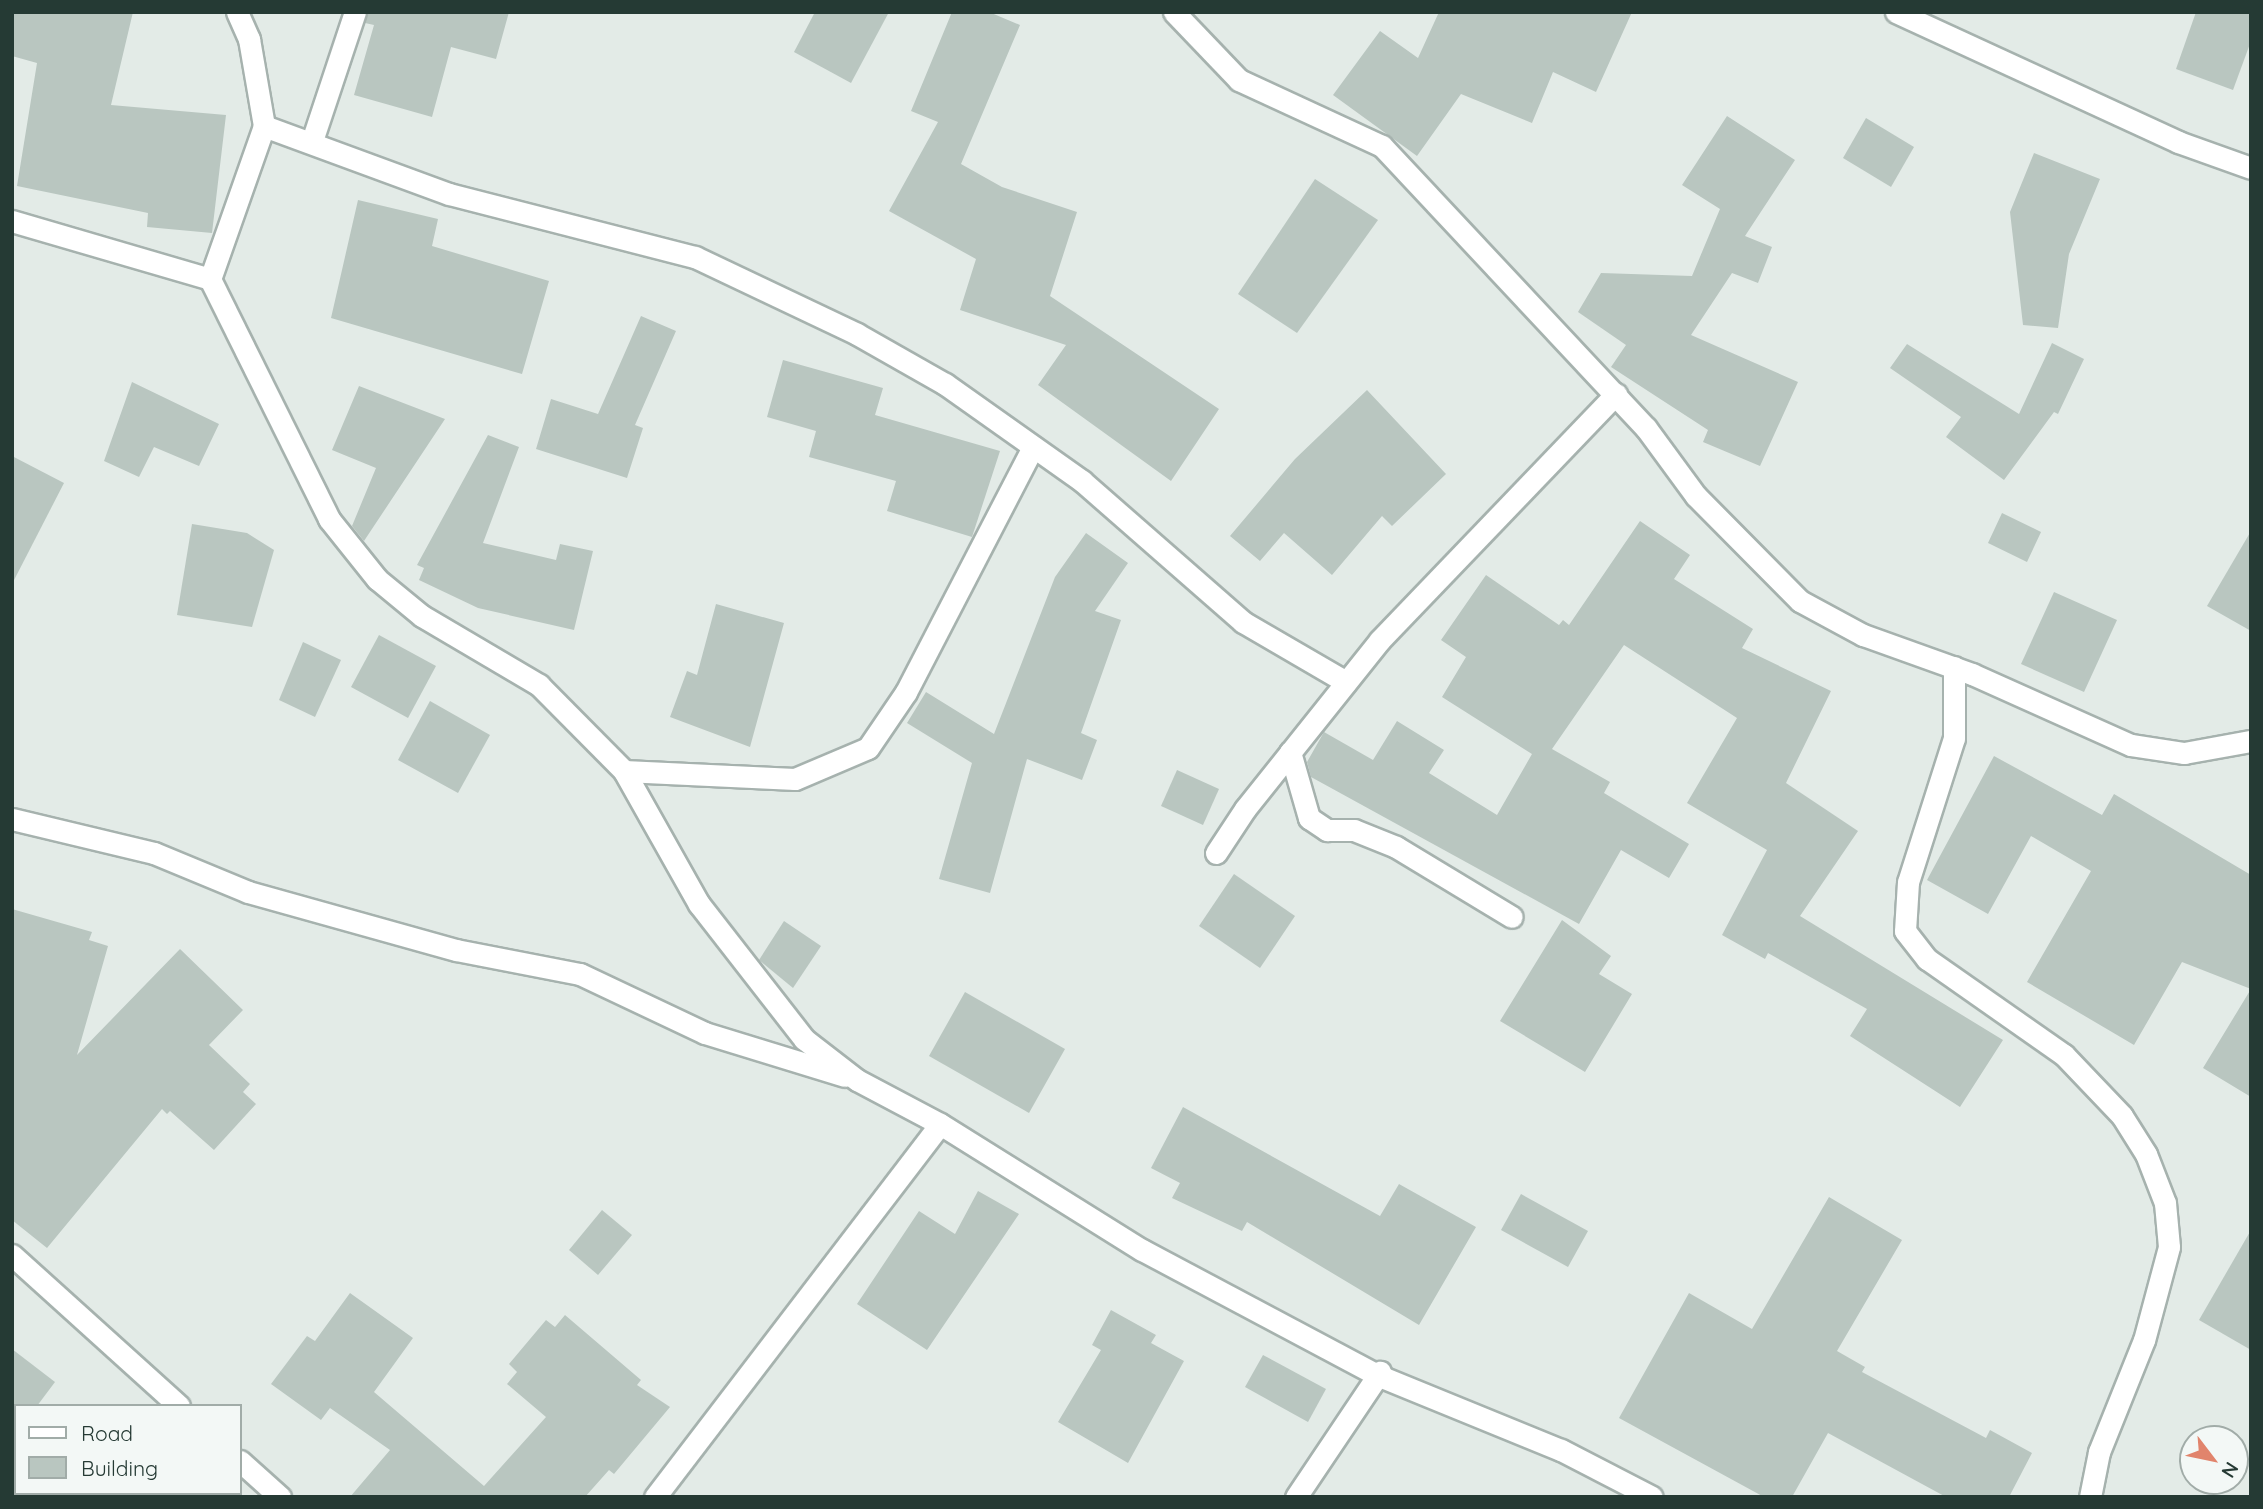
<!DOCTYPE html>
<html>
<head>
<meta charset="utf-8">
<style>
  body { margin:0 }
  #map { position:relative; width:2263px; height:1509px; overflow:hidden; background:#e3ebe7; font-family:Quicksand,sans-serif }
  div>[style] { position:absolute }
  .building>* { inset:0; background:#b9c6c0 }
  .roads { filter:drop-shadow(2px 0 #a6b2ae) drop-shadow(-2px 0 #a6b2ae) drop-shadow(0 2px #a6b2ae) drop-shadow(0 -2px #a6b2ae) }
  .street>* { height:21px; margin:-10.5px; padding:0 10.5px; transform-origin:10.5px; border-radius:10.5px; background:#fff }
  span { translate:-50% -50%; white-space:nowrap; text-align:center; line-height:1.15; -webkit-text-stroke:5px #f3f8f6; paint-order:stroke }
  .frame { position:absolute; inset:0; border:14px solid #253a34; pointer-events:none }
  .legend { position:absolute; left:14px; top:1404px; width:228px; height:91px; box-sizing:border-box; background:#f3f8f6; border:2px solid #a1aca8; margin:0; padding:9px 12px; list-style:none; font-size:21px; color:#253a34 }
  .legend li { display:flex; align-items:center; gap:14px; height:35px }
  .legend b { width:35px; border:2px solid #a1aca8 }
  .north { position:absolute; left:2179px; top:1425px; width:70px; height:70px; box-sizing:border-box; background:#f3f8f6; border:2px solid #a1aca8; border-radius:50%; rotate:122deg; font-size:19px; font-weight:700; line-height:28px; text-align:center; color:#253a34 }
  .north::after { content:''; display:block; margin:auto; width:24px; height:32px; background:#e1846c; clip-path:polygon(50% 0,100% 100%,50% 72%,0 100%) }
</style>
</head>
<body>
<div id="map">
  <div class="building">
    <i style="clip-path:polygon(12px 12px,133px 12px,111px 105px,226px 115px,212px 233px,147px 227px,148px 213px,17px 186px,37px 63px,12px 56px)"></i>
    <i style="clip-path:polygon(368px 12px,509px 12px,496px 59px,451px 47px,432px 117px,354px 95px,374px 25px,365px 23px)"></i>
    <i style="clip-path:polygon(815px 12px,889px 12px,851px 83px,794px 52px)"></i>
    <i style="clip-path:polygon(952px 12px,989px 12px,1020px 25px,961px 164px,1002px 187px,1077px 212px,1050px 296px,1219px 409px,1171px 481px,1038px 385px,1066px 345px,960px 310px,976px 259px,889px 211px,938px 122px,911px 111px)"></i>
    <i style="clip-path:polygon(1439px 12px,1632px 12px,1596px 92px,1553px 72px,1532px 123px,1461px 94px,1417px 156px,1333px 95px,1380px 31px,1418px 58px)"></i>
    <i style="clip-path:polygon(2196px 12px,2251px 12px,2251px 41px,2233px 90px,2176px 69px)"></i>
    <i style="clip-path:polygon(1727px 116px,1795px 160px,1745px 236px,1772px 247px,1758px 283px,1732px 273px,1691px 335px,1798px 382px,1760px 466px,1703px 442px,1708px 430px,1611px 367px,1626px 345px,1578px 312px,1601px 273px,1692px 276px,1720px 209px,1682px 185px)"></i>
    <i style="clip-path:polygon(1866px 118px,1914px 147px,1891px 187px,1843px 158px)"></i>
    <i style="clip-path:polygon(2034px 153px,2100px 179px,2069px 254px,2058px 328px,2023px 325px,2010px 212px)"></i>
    <i style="clip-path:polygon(1315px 179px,1378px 220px,1297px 333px,1238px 294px)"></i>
    <i style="clip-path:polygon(358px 200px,438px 219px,432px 246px,549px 281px,522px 374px,331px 318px)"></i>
    <i style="clip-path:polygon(641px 316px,676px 331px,635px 425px,643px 428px,627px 478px,536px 449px,551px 399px,598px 414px)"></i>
    <i style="clip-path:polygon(2052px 343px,2084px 359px,2058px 414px,2054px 412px,2004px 480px,1946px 437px,1961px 417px,1890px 368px,1907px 344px,2019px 414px)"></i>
    <i style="clip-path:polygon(783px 360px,883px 388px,875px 415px,1000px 451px,972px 537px,887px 511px,896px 481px,809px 457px,816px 431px,767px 417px)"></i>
    <i style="clip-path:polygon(132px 382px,219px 424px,199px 466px,154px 447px,139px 477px,104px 461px)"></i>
    <i style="clip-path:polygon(359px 386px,445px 419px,364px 541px,352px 526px,376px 468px,332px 450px)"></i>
    <i style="clip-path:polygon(1367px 390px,1446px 474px,1392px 526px,1382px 516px,1332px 575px,1284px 533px,1260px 561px,1230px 536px,1295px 459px)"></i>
    <i style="clip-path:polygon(488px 435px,519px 447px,483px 543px,556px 560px,560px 544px,593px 551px,574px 630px,478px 608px,419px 580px,424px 568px,417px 565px)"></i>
    <i style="clip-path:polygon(12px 456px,64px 483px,12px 584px)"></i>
    <i style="clip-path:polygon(2002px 513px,2041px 532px,2027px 562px,1988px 543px)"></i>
    <i style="clip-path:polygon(1640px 521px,1690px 555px,1674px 579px,1753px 629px,1742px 648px,1831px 691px,1786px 783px,1858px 831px,1800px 916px,2003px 1040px,1960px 1107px,1850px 1036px,1867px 1009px,1768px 953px,1765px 959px,1722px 935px,1767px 850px,1687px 803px,1737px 718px,1624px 645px,1552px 749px,1610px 782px,1604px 793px,1689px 844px,1669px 878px,1621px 850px,1579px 924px,1311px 777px,1307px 762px,1324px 732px,1373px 760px,1397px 721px,1444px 750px,1429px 773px,1497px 815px,1532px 754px,1442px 697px,1466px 657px,1441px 640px,1486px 575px,1559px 625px,1563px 620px,1569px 625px)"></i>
    <i style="clip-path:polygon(192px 524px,247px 533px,274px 550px,252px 627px,177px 615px)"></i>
    <i style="clip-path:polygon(2251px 531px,2251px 631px,2207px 606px)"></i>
    <i style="clip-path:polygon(1086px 533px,1128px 563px,1095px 611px,1121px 620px,1081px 733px,1097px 740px,1082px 780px,1027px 759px,990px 893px,939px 879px,972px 763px,907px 723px,926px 692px,994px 734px,1055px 577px)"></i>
    <i style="clip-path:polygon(2054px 592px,2117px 620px,2084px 692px,2021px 664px)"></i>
    <i style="clip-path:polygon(716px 604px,784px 623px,750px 747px,670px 717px,687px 671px,697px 675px)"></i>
    <i style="clip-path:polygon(379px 635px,436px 666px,408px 718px,351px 687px)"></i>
    <i style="clip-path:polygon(303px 642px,341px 660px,315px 717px,279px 700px)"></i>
    <i style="clip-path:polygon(430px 701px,490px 735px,458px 793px,398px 760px)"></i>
    <i style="clip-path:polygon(1994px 756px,2102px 815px,2114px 794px,2251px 875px,2251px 1097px,2203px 1068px,2251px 989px,2182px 962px,2134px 1045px,2027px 982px,2091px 871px,2031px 836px,1988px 914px,1927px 880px)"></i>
    <i style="clip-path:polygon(1177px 770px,1219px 789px,1203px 825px,1161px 806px)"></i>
    <i style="clip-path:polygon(1234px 874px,1295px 916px,1260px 968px,1199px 926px)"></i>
    <i style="clip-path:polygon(12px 909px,92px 932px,89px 940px,108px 946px,77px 1055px,180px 949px,243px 1010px,209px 1045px,250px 1084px,243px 1092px,256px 1104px,214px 1150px,170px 1111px,167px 1114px,162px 1109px,47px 1248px,12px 1220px)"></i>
    <i style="clip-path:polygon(1562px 920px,1611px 956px,1599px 974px,1632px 994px,1585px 1072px,1500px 1021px)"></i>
    <i style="clip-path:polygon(784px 921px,821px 946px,793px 988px,759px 960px)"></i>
    <i style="clip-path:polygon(965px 992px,1065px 1049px,1029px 1113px,929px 1056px)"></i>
    <i style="clip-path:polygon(1183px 1107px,1380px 1216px,1399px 1184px,1476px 1227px,1419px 1325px,1247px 1222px,1242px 1231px,1172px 1198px,1180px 1183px,1151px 1168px)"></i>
    <i style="clip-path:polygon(978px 1191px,1019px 1214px,927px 1350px,857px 1304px,919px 1211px,955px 1234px)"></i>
    <i style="clip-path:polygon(1521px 1194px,1588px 1231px,1568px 1267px,1501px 1230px)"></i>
    <i style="clip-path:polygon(1829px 1197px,1902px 1240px,1837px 1351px,1865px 1367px,1862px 1372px,1986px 1438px,1990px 1430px,2032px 1453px,2009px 1497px,1946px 1497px,1828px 1433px,1792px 1497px,1764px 1497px,1619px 1418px,1689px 1293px,1752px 1329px)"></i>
    <i style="clip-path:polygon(602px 1210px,632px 1235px,598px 1275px,569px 1250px)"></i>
    <i style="clip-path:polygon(2251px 1230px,2251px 1350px,2199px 1320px)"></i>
    <i style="clip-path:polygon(350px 1293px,413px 1338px,374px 1392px,484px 1486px,546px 1417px,507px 1384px,517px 1372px,509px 1364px,546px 1320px,555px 1327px,565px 1315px,641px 1380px,637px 1385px,670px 1407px,614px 1474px,609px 1470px,585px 1497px,350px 1497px,390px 1450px,330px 1408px,321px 1420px,271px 1384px,307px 1336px,315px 1341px)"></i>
    <i style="clip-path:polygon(1111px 1310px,1156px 1335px,1151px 1343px,1184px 1361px,1128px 1463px,1058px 1422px,1101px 1350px,1092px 1345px)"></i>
    <i style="clip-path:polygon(12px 1349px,55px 1382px,37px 1406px,12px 1406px)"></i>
    <i style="clip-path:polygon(1263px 1355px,1326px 1389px,1308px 1422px,1245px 1387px)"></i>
  </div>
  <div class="roads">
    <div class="street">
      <i style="left:237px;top:12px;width:30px;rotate:66deg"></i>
      <i style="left:249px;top:39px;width:88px;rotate:80.2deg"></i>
      <i style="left:264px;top:126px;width:162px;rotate:109.4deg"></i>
      <i style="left:210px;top:279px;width:268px;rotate:63.6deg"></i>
      <i style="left:329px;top:519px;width:77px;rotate:51.3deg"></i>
      <i style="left:377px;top:579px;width:58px;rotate:39.4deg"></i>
      <i style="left:422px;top:616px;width:136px;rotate:30.5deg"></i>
      <i style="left:539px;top:685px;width:121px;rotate:45.3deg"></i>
      <i style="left:624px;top:771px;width:153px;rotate:60.6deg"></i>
      <i style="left:699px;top:904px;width:171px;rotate:52.1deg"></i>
      <i style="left:804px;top:1039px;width:67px;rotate:37.7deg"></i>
      <i style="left:857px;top:1080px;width:94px;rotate:27.9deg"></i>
      <i style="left:940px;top:1124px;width:238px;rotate:32deg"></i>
      <i style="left:1142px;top:1250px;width:266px;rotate:28deg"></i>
      <i style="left:1377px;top:1375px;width:199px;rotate:22.2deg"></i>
      <i style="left:1561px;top:1450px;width:102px;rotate:27.3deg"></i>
      <i style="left:1174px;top:12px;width:94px;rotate:46.3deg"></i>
      <i style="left:1239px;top:80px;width:157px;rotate:24.8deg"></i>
      <i style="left:1382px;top:146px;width:386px;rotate:46.9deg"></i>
      <i style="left:1646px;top:428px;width:84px;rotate:53.7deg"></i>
      <i style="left:1696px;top:496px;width:148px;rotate:45.3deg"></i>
      <i style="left:1800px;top:601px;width:72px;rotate:28.4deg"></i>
      <i style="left:1863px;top:635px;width:116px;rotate:19.7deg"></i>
      <i style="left:1972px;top:674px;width:174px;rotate:24.1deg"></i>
      <i style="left:2131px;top:745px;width:54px;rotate:8.6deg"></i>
      <i style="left:2184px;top:753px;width:68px;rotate:-10.2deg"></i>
      <i style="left:1896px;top:12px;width:311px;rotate:24.7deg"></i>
      <i style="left:2178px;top:142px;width:77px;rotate:19.6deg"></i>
      <i style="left:264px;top:126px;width:197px;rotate:20.2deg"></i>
      <i style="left:449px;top:194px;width:254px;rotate:14.4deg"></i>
      <i style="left:695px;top:257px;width:179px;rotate:25.4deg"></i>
      <i style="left:857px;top:334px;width:101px;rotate:29.6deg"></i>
      <i style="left:945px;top:384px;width:168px;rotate:35.3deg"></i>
      <i style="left:1082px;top:481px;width:214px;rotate:41.2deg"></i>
      <i style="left:1243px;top:622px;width:119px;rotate:30.2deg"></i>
      <i style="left:312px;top:141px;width:136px;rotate:-71.6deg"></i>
      <i style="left:12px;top:221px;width:206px;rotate:16.3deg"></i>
      <i style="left:1954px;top:667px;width:71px;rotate:90deg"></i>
      <i style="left:1954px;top:738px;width:151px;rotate:107.7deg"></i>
      <i style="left:1908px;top:882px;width:49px;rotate:93.5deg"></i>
      <i style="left:1905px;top:931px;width:36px;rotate:52deg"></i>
      <i style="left:1927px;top:959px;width:167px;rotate:35deg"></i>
      <i style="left:2064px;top:1055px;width:84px;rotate:46.4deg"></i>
      <i style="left:2122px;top:1116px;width:45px;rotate:57.7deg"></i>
      <i style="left:2146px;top:1154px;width:53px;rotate:68.8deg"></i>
      <i style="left:2165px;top:1203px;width:44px;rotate:84.8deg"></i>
      <i style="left:2169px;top:1247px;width:96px;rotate:105deg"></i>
      <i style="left:2144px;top:1340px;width:121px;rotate:111.9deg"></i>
      <i style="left:2099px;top:1452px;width:46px;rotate:101.3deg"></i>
      <i style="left:1290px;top:752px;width:69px;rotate:73.9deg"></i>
      <i style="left:1309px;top:818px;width:22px;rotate:34deg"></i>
      <i style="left:1327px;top:830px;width:27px"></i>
      <i style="left:1354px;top:830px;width:45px;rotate:22deg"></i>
      <i style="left:1396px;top:847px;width:135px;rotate:31.1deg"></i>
      <i style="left:624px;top:771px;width:171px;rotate:2.7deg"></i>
      <i style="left:795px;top:779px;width:79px;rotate:-23deg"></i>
      <i style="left:868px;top:748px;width:68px;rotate:-55.8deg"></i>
      <i style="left:906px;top:692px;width:276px;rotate:-62.6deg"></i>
      <i style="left:12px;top:819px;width:146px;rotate:13.5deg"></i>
      <i style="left:154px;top:853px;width:102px;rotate:22.5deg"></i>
      <i style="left:248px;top:892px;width:216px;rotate:15.6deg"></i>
      <i style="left:456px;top:950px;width:126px;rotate:11deg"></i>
      <i style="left:580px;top:974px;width:138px;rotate:25.3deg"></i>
      <i style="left:705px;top:1033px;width:146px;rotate:17.1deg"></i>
      <i style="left:1216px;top:853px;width:53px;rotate:-56.6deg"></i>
      <i style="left:1245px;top:809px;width:216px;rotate:-51.4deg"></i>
      <i style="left:1380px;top:640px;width:341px;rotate:-46.2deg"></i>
      <i style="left:12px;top:1255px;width:225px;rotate:42.1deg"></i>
      <i style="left:240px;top:1461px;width:54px;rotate:42deg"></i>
      <i style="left:655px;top:1497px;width:469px;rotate:-52.6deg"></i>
      <i style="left:1296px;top:1497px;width:151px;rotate:-56.1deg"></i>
    </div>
  </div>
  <div class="frame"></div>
  <ul class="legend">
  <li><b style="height:9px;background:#fff"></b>Road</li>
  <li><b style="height:19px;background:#b9c6c0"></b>Building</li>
  </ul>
  <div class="north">N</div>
</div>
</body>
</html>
